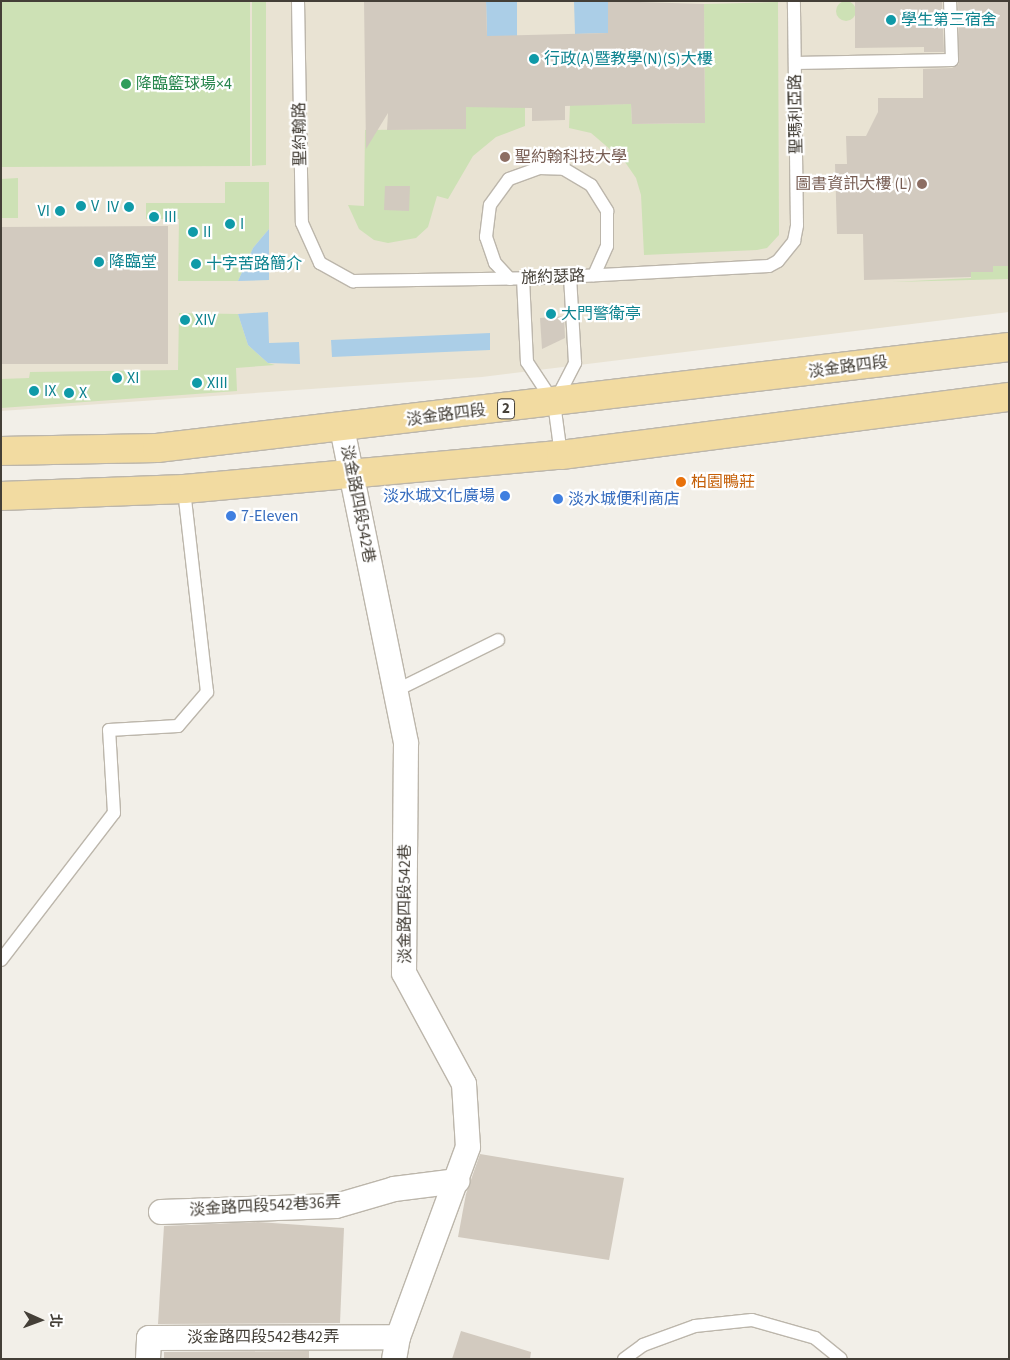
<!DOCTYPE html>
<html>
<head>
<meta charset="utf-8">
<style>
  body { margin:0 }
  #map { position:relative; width:1010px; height:1360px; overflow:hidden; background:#f2efe8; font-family:"Source Sans 3","Noto Sans TC",sans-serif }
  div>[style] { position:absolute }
  .education>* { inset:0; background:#e9e3d3 }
  .green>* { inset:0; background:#cde1b5 }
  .round { border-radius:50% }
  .water>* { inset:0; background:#abcee7 }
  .building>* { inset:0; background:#d2cabf }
  .roads { filter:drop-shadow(1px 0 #bcb6ab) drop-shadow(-1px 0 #bcb6ab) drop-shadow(0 1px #bcb6ab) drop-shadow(0 -1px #bcb6ab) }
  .lane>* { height:12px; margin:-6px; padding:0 6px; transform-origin:6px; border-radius:6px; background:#fff }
  .street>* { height:24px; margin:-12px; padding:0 12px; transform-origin:12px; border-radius:12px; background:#fff }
  .primary>* { height:28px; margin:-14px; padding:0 14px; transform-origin:14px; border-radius:14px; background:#f2dba1 }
  .dots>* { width:14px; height:14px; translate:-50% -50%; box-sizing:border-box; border:2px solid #fff; border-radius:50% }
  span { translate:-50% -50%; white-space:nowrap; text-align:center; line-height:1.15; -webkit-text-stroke:4.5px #fff; paint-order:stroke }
  .shield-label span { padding:1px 4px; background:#fff; border:1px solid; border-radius:4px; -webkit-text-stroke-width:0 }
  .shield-label { font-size:15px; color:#443f37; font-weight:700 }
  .culture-label { font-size:16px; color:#0d838f }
  .left { translate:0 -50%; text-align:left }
  .right { translate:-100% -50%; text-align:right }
  .leisure-label { font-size:16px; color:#27864d }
  .street-label { font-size:16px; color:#443f37 }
  .education-label { font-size:16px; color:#785e54 }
  .food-label { font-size:16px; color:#c56008 }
  .shop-label { font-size:16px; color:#366cbe }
  .frame { position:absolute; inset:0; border:2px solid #443f37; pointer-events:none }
  .north { position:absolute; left:15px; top:1295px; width:50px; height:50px; -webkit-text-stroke:4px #fff; paint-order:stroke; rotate:92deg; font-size:14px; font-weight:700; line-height:20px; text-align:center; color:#443f37 }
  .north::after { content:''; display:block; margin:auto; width:18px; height:22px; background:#443f37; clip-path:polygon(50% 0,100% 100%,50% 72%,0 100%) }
</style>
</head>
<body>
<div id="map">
  <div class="education">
    <i style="clip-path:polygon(1px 1px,1009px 1px,1009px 312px,482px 377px,1px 411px)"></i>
  </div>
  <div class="green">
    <i class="round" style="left:836px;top:1px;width:20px;height:20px"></i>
    <i style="clip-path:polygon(1px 1px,250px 1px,250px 166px,1px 167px)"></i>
    <i style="clip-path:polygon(252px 1px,266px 1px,266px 165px,252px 166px)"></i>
    <i style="clip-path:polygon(778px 2px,779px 235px,767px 248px,757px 250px,644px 255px,641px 195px,636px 178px,625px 162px,591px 133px,569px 128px,570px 105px,631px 104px,632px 124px,705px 123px,704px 4px)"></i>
    <i style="clip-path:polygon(466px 107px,525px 107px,525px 126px,496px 137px,473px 156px,448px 199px,437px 196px,428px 227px,416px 238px,388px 243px,374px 240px,359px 229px,348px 205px,364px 206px,365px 130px,466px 129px)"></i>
    <i style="clip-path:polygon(18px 178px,18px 218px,1px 218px,1px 179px)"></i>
    <i style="clip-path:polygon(225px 182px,269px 182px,269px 229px,253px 248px,238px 281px,178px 281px,179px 219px,146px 219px,146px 203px,225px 203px)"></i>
    <i style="clip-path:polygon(993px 266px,1009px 266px,1009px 279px,892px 282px,971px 278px,971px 272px,992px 272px)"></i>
    <i style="clip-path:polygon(179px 313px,238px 314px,248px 345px,268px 363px,275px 365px,236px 368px,237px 391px,1px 408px,1px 379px,29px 378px,30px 372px,178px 370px)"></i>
  </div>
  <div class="water">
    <i style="clip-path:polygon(486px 1px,517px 1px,517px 36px,487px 36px)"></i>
    <i style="clip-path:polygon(574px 1px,608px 1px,608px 33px,575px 34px)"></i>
    <i style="clip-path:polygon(269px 229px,269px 280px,238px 281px,253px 248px)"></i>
    <i style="clip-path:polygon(268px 312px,269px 343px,299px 342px,300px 364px,268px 363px,248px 345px,238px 314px)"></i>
    <i style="clip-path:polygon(490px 333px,490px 350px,332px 357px,331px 340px)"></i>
  </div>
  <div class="building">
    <i style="clip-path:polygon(364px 1px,486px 1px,487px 36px,608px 33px,608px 1px,704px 4px,705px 123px,632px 124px,631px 104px,565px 106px,565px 120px,532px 121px,532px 108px,466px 107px,466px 129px,387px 130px,388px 113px,366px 149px)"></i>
    <i style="clip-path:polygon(855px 1px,942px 1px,944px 52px,924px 52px,924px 47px,855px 48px)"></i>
    <i style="clip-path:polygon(958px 1px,1009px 1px,1009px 266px,993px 266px,993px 272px,971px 272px,971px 277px,864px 280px,863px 234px,837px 234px,835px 164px,847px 164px,846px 136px,866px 136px,878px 112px,878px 98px,923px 98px,923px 69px,952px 68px,959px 64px)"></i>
    <i style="clip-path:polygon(385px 186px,410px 186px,409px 211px,384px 210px)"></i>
    <i style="clip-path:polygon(168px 226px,168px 364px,1px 364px,1px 227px)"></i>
    <i style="clip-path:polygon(564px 316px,565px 338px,542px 349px,540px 318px)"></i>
    <i style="clip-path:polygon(480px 1154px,624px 1178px,609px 1260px,458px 1237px,466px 1194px)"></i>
    <i style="clip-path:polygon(258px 1222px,344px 1228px,340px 1323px,158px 1324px,164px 1226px)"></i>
    <i style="clip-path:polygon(461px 1331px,531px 1352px,530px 1359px,452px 1359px)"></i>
    <i style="clip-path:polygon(309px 1351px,309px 1359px,164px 1359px,164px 1352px)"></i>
  </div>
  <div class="roads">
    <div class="lane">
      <i style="left:298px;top:1px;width:222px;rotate:89deg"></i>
      <i style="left:302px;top:223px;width:44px;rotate:65.8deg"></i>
      <i style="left:320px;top:263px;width:38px;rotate:29deg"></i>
      <i style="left:353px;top:281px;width:192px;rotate:-0.9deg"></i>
      <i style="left:545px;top:278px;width:224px;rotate:-3.1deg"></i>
      <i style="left:769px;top:266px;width:10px;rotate:-29deg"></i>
      <i style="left:778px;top:261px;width:26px;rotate:-51deg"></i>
      <i style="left:794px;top:241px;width:16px;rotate:-79deg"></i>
      <i style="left:797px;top:225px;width:224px;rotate:-90.8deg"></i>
      <i style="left:795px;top:63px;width:157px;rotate:-1.1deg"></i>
      <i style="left:952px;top:60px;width:59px;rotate:-91.9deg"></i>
      <i style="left:523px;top:278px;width:84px;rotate:87.3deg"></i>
      <i style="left:527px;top:362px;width:49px;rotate:56.6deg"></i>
      <i style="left:554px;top:403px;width:52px;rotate:82.3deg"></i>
      <i style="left:510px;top:279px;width:22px;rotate:-133deg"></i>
      <i style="left:495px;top:263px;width:28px;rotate:-109deg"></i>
      <i style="left:486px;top:237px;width:32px;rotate:-83deg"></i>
      <i style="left:490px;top:205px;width:32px;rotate:-54deg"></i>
      <i style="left:509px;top:179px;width:32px;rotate:-20deg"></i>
      <i style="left:539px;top:168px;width:25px;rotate:2deg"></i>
      <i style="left:564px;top:169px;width:31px;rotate:31deg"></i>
      <i style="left:591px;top:185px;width:31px;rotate:58deg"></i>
      <i style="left:607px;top:211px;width:35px;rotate:90deg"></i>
      <i style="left:607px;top:246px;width:32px;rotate:114deg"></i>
      <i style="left:556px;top:400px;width:42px;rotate:-62.8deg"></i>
      <i style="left:575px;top:363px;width:86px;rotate:-93.3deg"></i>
      <i style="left:395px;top:691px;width:115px;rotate:-26.3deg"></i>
      <i style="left:1px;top:960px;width:185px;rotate:-52.5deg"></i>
      <i style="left:114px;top:813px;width:83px;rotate:-93.4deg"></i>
      <i style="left:109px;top:730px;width:69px;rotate:-3.3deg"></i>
      <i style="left:178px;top:726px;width:45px;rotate:-49.5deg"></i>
      <i style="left:207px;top:692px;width:204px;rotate:-96.5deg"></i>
      <i style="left:624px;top:1359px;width:24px;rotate:-36deg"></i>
      <i style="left:643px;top:1345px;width:55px;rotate:-20.1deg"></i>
      <i style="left:695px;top:1326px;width:57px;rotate:-6deg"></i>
      <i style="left:752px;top:1320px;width:66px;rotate:15.9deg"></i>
      <i style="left:815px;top:1338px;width:33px;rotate:39deg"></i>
    </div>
    <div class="street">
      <i style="left:342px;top:428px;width:321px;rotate:78.5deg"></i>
      <i style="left:406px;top:743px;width:230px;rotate:90.5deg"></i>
      <i style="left:404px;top:973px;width:126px;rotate:61.6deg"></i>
      <i style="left:464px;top:1084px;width:63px;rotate:86.4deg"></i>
      <i style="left:468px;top:1147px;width:202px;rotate:110.2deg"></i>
      <i style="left:398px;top:1337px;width:22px;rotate:100deg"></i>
      <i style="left:161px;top:1212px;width:175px;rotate:-2deg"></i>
      <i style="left:336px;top:1206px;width:60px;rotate:-16.3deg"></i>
      <i style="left:394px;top:1189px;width:64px;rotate:-7.2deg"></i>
      <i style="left:148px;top:1359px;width:21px;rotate:-87deg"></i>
      <i style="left:149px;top:1338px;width:249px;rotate:-0.2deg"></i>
    </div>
    <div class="primary">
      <i style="left:1px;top:451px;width:156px;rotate:-1.1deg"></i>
      <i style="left:157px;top:448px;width:858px;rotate:-6.76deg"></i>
      <i style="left:1px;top:496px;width:183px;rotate:-2.2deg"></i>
      <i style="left:184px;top:489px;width:379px;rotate:-5.2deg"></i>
      <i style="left:561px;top:455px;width:452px;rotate:-7.4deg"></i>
    </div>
  </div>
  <div class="dots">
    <i style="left:891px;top:20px;background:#0f9aa8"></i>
    <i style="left:534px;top:59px;background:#0f9aa8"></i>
    <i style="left:126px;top:84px;background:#2e9e5b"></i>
    <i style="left:505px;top:157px;background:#8d6e63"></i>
    <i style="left:922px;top:184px;background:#8d6e63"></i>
    <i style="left:81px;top:206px;background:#0f9aa8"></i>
    <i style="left:129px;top:207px;background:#0f9aa8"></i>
    <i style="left:60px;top:211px;background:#0f9aa8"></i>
    <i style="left:154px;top:217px;background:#0f9aa8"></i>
    <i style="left:230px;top:224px;background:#0f9aa8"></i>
    <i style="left:193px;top:232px;background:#0f9aa8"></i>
    <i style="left:99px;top:262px;background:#0f9aa8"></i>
    <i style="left:196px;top:264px;background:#0f9aa8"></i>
    <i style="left:551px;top:314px;background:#0f9aa8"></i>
    <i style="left:185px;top:320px;background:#0f9aa8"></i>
    <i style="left:117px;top:378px;background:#0f9aa8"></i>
    <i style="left:197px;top:383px;background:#0f9aa8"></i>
    <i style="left:34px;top:391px;background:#0f9aa8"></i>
    <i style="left:69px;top:393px;background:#0f9aa8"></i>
    <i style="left:681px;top:482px;background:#e8710a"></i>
    <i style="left:505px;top:496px;background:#3f7fe0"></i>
    <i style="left:558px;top:499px;background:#3f7fe0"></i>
    <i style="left:231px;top:516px;background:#3f7fe0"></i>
  </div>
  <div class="shield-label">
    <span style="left:506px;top:409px">2</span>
  </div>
  <div class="culture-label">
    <span class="left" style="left:901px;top:20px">學生第三宿舍</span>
    <span class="left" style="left:544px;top:59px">行政(A)暨教學(N)(S)大樓</span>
    <span class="left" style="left:91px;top:206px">V</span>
    <span class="right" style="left:119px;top:207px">IV</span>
    <span class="right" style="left:50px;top:211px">VI</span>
    <span class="left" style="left:164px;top:217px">III</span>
    <span class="left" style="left:240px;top:224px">I</span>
    <span class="left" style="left:203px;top:232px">II</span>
    <span class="left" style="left:109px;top:262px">降臨堂</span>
    <span class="left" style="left:206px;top:264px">十字苦路簡介</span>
    <span class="left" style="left:561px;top:314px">大門警衛亭</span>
    <span class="left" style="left:195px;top:320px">XIV</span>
    <span class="left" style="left:127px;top:378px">XI</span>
    <span class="left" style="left:207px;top:383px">XIII</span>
    <span class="left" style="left:44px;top:391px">IX</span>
    <span class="left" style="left:79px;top:393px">X</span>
  </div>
  <div class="leisure-label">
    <span class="left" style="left:136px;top:84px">降臨籃球場×4</span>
  </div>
  <div class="street-label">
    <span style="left:796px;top:114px;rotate:-91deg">聖瑪利亞路</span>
    <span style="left:300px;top:134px;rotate:-91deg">聖約翰路</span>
    <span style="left:553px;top:277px;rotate:-2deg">施約瑟路</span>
    <span style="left:848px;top:367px;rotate:-7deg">淡金路四段</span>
    <span style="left:446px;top:415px;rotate:-7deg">淡金路四段</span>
    <span style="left:358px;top:504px;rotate:79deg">淡金路四段542巷</span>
    <span style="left:405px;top:904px;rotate:-90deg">淡金路四段542巷</span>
    <span style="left:265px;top:1206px;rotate:-3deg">淡金路四段542巷36弄</span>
    <span style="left:263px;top:1337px">淡金路四段542巷42弄</span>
  </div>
  <div class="education-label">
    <span class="left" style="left:515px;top:157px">聖約翰科技大學</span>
    <span class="right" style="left:912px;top:184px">圖書資訊大樓 (L)</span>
  </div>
  <div class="food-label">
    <span class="left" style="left:691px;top:482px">柏園鴨莊</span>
  </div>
  <div class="shop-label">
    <span class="right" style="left:495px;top:496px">淡水城文化廣場</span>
    <span class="left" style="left:568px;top:499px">淡水城便利商店</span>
    <span class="left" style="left:241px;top:516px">7-Eleven</span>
  </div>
  <div class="frame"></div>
  <div class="north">北</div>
</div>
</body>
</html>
